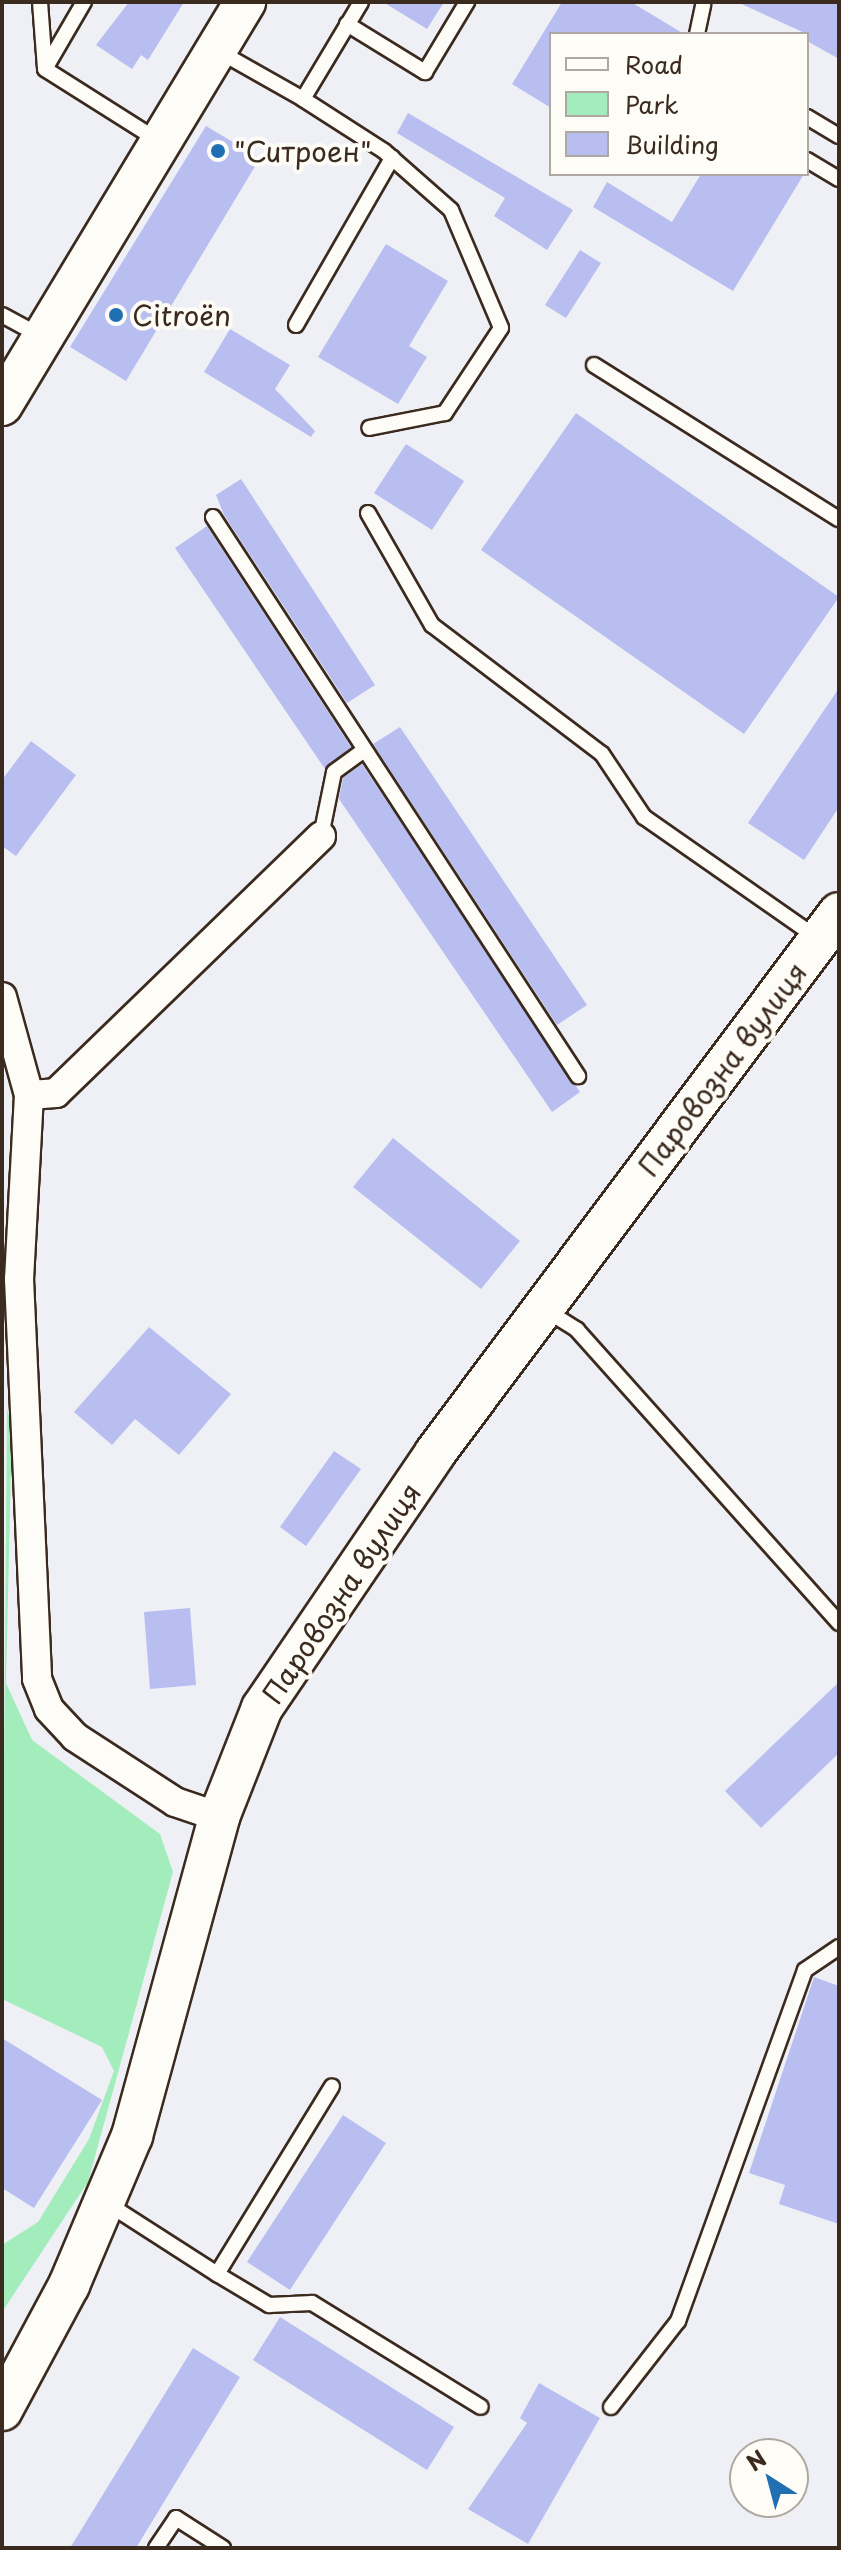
<!DOCTYPE html>
<html>
<head>
<meta charset="utf-8">
<style>
  body { margin:0 }
  #map { position:relative; width:841px; height:2550px; overflow:hidden; background:#eff0f6; font-family:"Playpen Sans",sans-serif }
  div>[style] { position:absolute }
  .green>* { inset:0; background:#a3ecbb }
  .building>* { inset:0; background:#b8bef0 }
  .roads { filter:drop-shadow(2px 0 #3b2a1e) drop-shadow(-2px 0 #3b2a1e) drop-shadow(0 2px #3b2a1e) drop-shadow(0 -2px #3b2a1e) }
  .lane>* { height:14px; margin:-7px; padding:0 7px; transform-origin:7px; border-radius:7px; background:#fdfcf7 }
  .street>* { height:28px; margin:-14px; padding:0 14px; transform-origin:14px; border-radius:14px; background:#fdfcf7 }
  .secondary>* { height:40px; margin:-20px; padding:0 20px; transform-origin:20px; border-radius:20px; background:#fdfcf7 }
  .dots>* { width:22px; height:22px; translate:-50% -50%; box-sizing:border-box; border:4px solid #fdfcf7; border-radius:50% }
  span { translate:-50% -50%; white-space:nowrap; text-align:center; line-height:1.15; -webkit-text-stroke:8px #fdfcf7; paint-order:stroke }
  .poi-label { font-size:28px; color:#3b2a1e }
  .left { translate:0 -50%; text-align:left }
  .street-label { font-size:28px; color:#3b2a1e }
  .frame { position:absolute; inset:0; border:4px solid #3b2a1e; pointer-events:none }
  .legend { position:absolute; left:549px; top:32px; width:260px; height:144px; box-sizing:border-box; background:#fdfcf7; border:2px solid #afa8a0; margin:0; padding:10px 14px; list-style:none; font-size:24px; color:#3b2a1e }
  .legend li { display:flex; align-items:center; gap:16px; height:40px }
  .legend b { width:40px; border:2px solid #afa8a0 }
  .north { position:absolute; left:729px; top:2438px; width:80px; height:80px; box-sizing:border-box; background:#fdfcf7; border:2px solid #afa8a0; border-radius:50%; rotate:324deg; font-size:22px; font-weight:700; line-height:32px; text-align:center; color:#3b2a1e }
  .north::after { content:''; display:block; margin:auto; width:28px; height:36px; background:#1f6fb2; clip-path:polygon(50% 0,100% 100%,50% 72%,0 100%) }
</style>
</head>
<body>
<div id="map">
  <div class="green">
    <i style="clip-path:polygon(7px 1409px,12px 1425px,6px 1683px,32px 1740px,160px 1834px,173px 1872px,88px 2182px,2px 2312px,2px 2245px,38px 2222px,89px 2139px,114px 2071px,102px 2047px,2px 1999px)"></i>
  </div>
  <div class="building">
    <i style="clip-path:polygon(129px 2px,184px 2px,148px 60px,141px 55px,132px 69px,96px 45px)"></i>
    <i style="clip-path:polygon(383px 2px,444px 2px,427px 29px)"></i>
    <i style="clip-path:polygon(562px 2px,631px 2px,684px 34px,551px 34px,551px 108px,512px 84px)"></i>
    <i style="clip-path:polygon(737px 2px,839px 2px,839px 59px,807px 41px,807px 34px)"></i>
    <i style="clip-path:polygon(408px 113px,573px 210px,547px 250px,494px 216px,505px 198px,397px 133px)"></i>
    <i style="clip-path:polygon(206px 126px,260px 158px,126px 381px,70px 347px)"></i>
    <i style="clip-path:polygon(701px 174px,804px 174px,733px 291px,593px 207px,607px 182px,672px 222px)"></i>
    <i style="clip-path:polygon(386px 244px,448px 281px,409px 346px,427px 357px,398px 404px,318px 357px)"></i>
    <i style="clip-path:polygon(580px 250px,601px 263px,566px 318px,545px 305px)"></i>
    <i style="clip-path:polygon(230px 329px,290px 365px,275px 389px,315px 431px,311px 437px,204px 372px)"></i>
    <i style="clip-path:polygon(576px 413px,839px 597px,744px 734px,481px 550px)"></i>
    <i style="clip-path:polygon(406px 444px,464px 481px,432px 530px,374px 493px)"></i>
    <i style="clip-path:polygon(241px 479px,375px 685px,347px 703px,224px 515px,216px 495px)"></i>
    <i style="clip-path:polygon(207px 526px,351px 747px,325px 769px,175px 548px)"></i>
    <i style="clip-path:polygon(839px 688px,839px 807px,804px 860px,748px 823px)"></i>
    <i style="clip-path:polygon(400px 727px,587px 1005px,557px 1025px,373px 744px)"></i>
    <i style="clip-path:polygon(31px 741px,76px 775px,16px 856px,2px 846px,2px 780px)"></i>
    <i style="clip-path:polygon(362px 764px,580px 1092px,552px 1112px,339px 799px,343px 778px)"></i>
    <i style="clip-path:polygon(393px 1138px,520px 1241px,481px 1289px,353px 1187px)"></i>
    <i style="clip-path:polygon(149px 1327px,231px 1394px,179px 1455px,135px 1419px,112px 1445px,74px 1412px)"></i>
    <i style="clip-path:polygon(334px 1451px,361px 1469px,306px 1546px,280px 1527px)"></i>
    <i style="clip-path:polygon(190px 1608px,196px 1685px,150px 1689px,144px 1612px)"></i>
    <i style="clip-path:polygon(839px 1682px,839px 1753px,761px 1828px,725px 1791px)"></i>
    <i style="clip-path:polygon(814px 1977px,839px 1986px,839px 2224px,779px 2204px,785px 2185px,749px 2173px)"></i>
    <i style="clip-path:polygon(2px 2038px,102px 2100px,34px 2208px,2px 2188px)"></i>
    <i style="clip-path:polygon(343px 2115px,386px 2143px,290px 2290px,247px 2262px)"></i>
    <i style="clip-path:polygon(280px 2317px,454px 2427px,427px 2470px,253px 2360px)"></i>
    <i style="clip-path:polygon(193px 2348px,240px 2377px,136px 2548px,70px 2548px)"></i>
    <i style="clip-path:polygon(539px 2383px,600px 2418px,528px 2544px,468px 2509px,527px 2423px,520px 2418px)"></i>
  </div>
  <div class="roads">
    <div class="lane">
      <i style="left:40px;top:2px;width:66px;rotate:85.7deg"></i>
      <i style="left:347px;top:24px;width:92px;rotate:31.6deg"></i>
      <i style="left:425px;top:72px;width:82px;rotate:-59deg"></i>
      <i style="left:697px;top:34px;width:30px;rotate:-78deg"></i>
      <i style="left:220px;top:52px;width:95px;rotate:29.5deg"></i>
      <i style="left:303px;top:99px;width:113px;rotate:-59.1deg"></i>
      <i style="left:45px;top:69px;width:135px;rotate:32.3deg"></i>
      <i style="left:45px;top:69px;width:78px;rotate:-59.8deg"></i>
      <i style="left:303px;top:99px;width:96px;rotate:32.7deg"></i>
      <i style="left:384px;top:151px;width:89px;rotate:41.4deg"></i>
      <i style="left:451px;top:210px;width:128px;rotate:67deg"></i>
      <i style="left:501px;top:328px;width:102px;rotate:123.4deg"></i>
      <i style="left:445px;top:413px;width:77px;rotate:168.8deg"></i>
      <i style="left:807px;top:117px;width:37px;rotate:31deg"></i>
      <i style="left:807px;top:160px;width:37px;rotate:31deg"></i>
      <i style="left:2px;top:315px;width:42px;rotate:28.4deg"></i>
      <i style="left:296px;top:325px;width:193px;rotate:-60.1deg"></i>
      <i style="left:594px;top:365px;width:289px;rotate:32.2deg"></i>
      <i style="left:368px;top:513px;width:129px;rotate:60.3deg"></i>
      <i style="left:432px;top:625px;width:213px;rotate:37.2deg"></i>
      <i style="left:602px;top:754px;width:76px;rotate:56.3deg"></i>
      <i style="left:644px;top:817px;width:213px;rotate:34.9deg"></i>
      <i style="left:213px;top:517px;width:668px;rotate:56.86deg"></i>
      <i style="left:321px;top:836px;width:65px;rotate:-78.5deg"></i>
      <i style="left:334px;top:772px;width:37px;rotate:-36deg"></i>
      <i style="left:544px;top:1309px;width:39px;rotate:32deg"></i>
      <i style="left:577px;top:1330px;width:393px;rotate:48.2deg"></i>
      <i style="left:108px;top:2204px;width:130px;rotate:32.7deg"></i>
      <i style="left:217px;top:2274px;width:220px;rotate:-58.5deg"></i>
      <i style="left:217px;top:2274px;width:61px;rotate:30.8deg"></i>
      <i style="left:269px;top:2305px;width:43px;rotate:-2.7deg"></i>
      <i style="left:312px;top:2303px;width:198px;rotate:31.6deg"></i>
      <i style="left:611px;top:2407px;width:109px;rotate:-52.1deg"></i>
      <i style="left:678px;top:2321px;width:373px;rotate:-70.1deg"></i>
      <i style="left:805px;top:1970px;width:41px;rotate:-34.1deg"></i>
      <i style="left:156px;top:2548px;width:36px;rotate:-56deg"></i>
      <i style="left:176px;top:2518px;width:56px;rotate:32.6deg"></i>
    </div>
    <div class="street">
      <i style="left:2px;top:997px;width:102px;rotate:74.6deg"></i>
      <i style="left:29px;top:1095px;width:184px;rotate:93.1deg"></i>
      <i style="left:19px;top:1279px;width:400px;rotate:87.4deg"></i>
      <i style="left:37px;top:1679px;width:32px;rotate:68deg"></i>
      <i style="left:49px;top:1709px;width:38px;rotate:47deg"></i>
      <i style="left:75px;top:1737px;width:119px;rotate:33deg"></i>
      <i style="left:175px;top:1802px;width:46px;rotate:18.8deg"></i>
      <i style="left:29px;top:1095px;width:27px;rotate:-4deg"></i>
      <i style="left:56px;top:1093px;width:369px;rotate:-44.1deg"></i>
    </div>
    <div class="secondary">
      <i style="left:2px;top:405px;width:471px;rotate:-58.9deg"></i>
      <i style="left:2px;top:2410px;width:142px;rotate:-61.8deg"></i>
      <i style="left:69px;top:2285px;width:162px;rotate:-67.1deg"></i>
      <i style="left:132px;top:2136px;width:331px;rotate:-74.7deg"></i>
      <i style="left:219px;top:1817px;width:117px;rotate:-68.5deg"></i>
      <i style="left:262px;top:1708px;width:308px;rotate:-55.8deg"></i>
      <i style="left:435px;top:1453px;width:674px;rotate:-53.2deg"></i>
    </div>
  </div>
  <div class="dots">
    <i style="left:218px;top:151px;background:#1f6fb2"></i>
    <i style="left:116px;top:315px;background:#1f6fb2"></i>
  </div>
  <div class="poi-label">
    <span class="left" style="left:234px;top:151px">"Ситроен"</span>
    <span class="left" style="left:132px;top:315px">Citroën</span>
  </div>
  <div class="street-label">
    <span style="left:722px;top:1069px;rotate:-53deg">Паровозна вулиця</span>
    <span style="left:341px;top:1593px;rotate:-56deg">Паровозна вулиця</span>
  </div>
  <div class="frame"></div>
  <ul class="legend">
  <li><b style="height:10px;background:#fdfcf7"></b>Road</li>
  <li><b style="height:22px;background:#a3ecbb"></b>Park</li>
  <li><b style="height:22px;background:#b8bef0"></b>Building</li>
  </ul>
  <div class="north">N</div>
</div>
</body>
</html>
